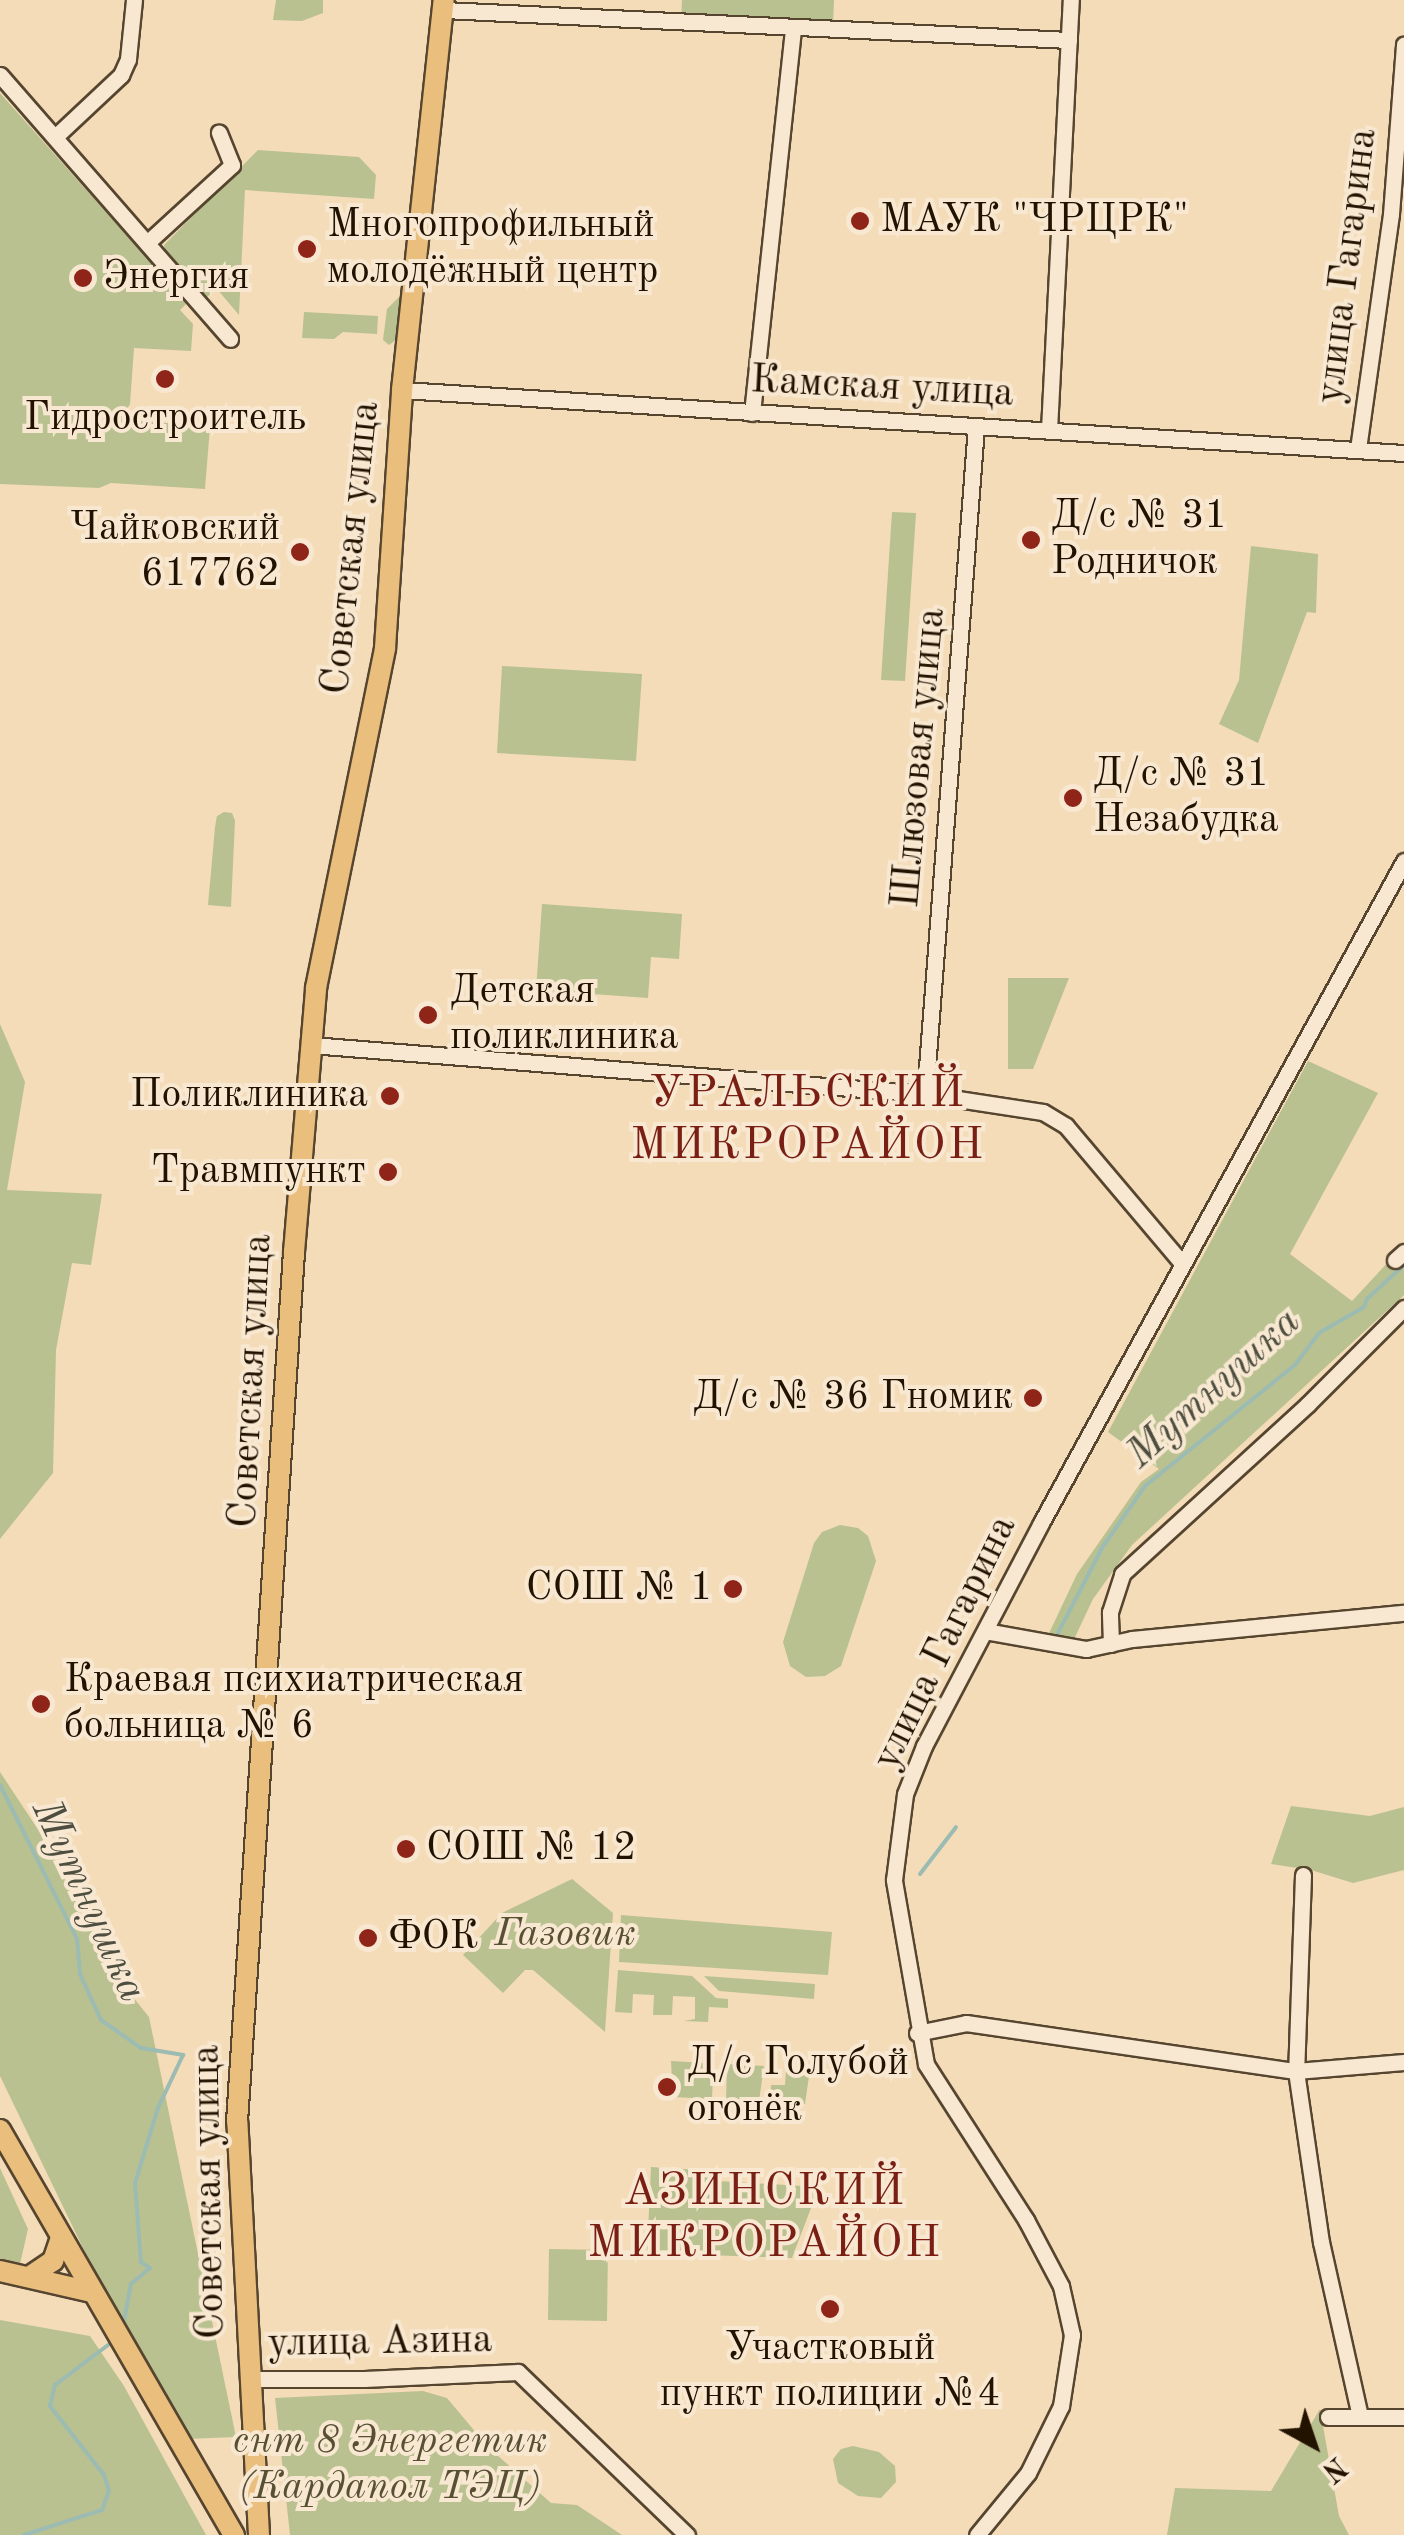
<!DOCTYPE html>
<html>
<head>
<meta charset="utf-8">
<style>
  body { margin:0 }
  #map { position:relative; width:1404px; height:2535px; overflow:hidden; background:#f4dcb8; font-family:"Old Standard TT",serif }
  div>[style] { position:absolute }
  .green>* { inset:0; background:#b9c190 }
  .stream>* { height:4px; margin:-2px; padding:0 2px; transform-origin:2px; border-radius:2px; background:#9cbbb2 }
  .roads { filter:drop-shadow(2px 0 #56452f) drop-shadow(-2px 0 #56452f) drop-shadow(0 2px #56452f) drop-shadow(0 -2px #56452f) }
  .minor>* { height:15px; margin:-7.5px; padding:0 7.5px; transform-origin:7.5px; border-radius:7.5px; background:#f8e8d1 }
  .major>* { height:20px; margin:-10px; padding:0 10px; transform-origin:10px; border-radius:10px; background:#eabe7c }
  .dots>* { width:28px; height:28px; translate:-50% -50%; box-sizing:border-box; border:5px solid #f8e8d1; border-radius:50% }
  span { translate:-50% -50%; white-space:nowrap; text-align:center; line-height:1.15; -webkit-text-stroke:8px #f8e8d1; paint-order:stroke }
  .poi-label { font-size:40px; color:#221301 }
  .left { translate:0 -50%; text-align:left }
  .right { translate:-100% -50%; text-align:right }
  .street-label { font-size:40px; color:#221301 }
  .park-label { font-size:40px; color:#575033; font-style:italic }
  .water-label { font-size:42px; color:#4d4e3f; font-style:italic }
  .quarter-label { font-size:45px; color:#7a1f14; letter-spacing:2.5px }
  .north { position:absolute; left:1264px; top:2395px; width:100px; height:100px; -webkit-text-stroke:8px #f8e8d1; paint-order:stroke; rotate:140deg; font-size:28px; font-weight:700; line-height:40px; text-align:center; color:#221301 }
  .north::after { content:''; display:block; margin:auto; width:35px; height:45px; background:#221301; clip-path:polygon(50% 0,100% 100%,50% 72%,0 100%) }
</style>
</head>
<body>
<div id="map">
  <div class="green">
    <i style="clip-path:polygon(276px 0,323px 0,323px 13px,302px 21px,273px 20px)"></i>
    <i style="clip-path:polygon(682px 0,834px 0,833px 27px,681px 19px)"></i>
    <i style="clip-path:polygon(0 93px,187px 303px,180px 310px,193px 324px,191px 351px,134px 348px,130px 404px,121px 419px,210px 427px,205px 489px,111px 483px,99px 488px,0 484px)"></i>
    <i style="clip-path:polygon(258px 150px,359px 157px,376px 175px,374px 199px,245px 190px,239px 315px,217px 289px,203px 300px,166px 256px,164px 245px)"></i>
    <i style="clip-path:polygon(402px 294px,399px 338px,389px 345px,383px 340px,387px 309px)"></i>
    <i style="clip-path:polygon(304px 312px,378px 316px,377px 334px,343px 332px,334px 339px,302px 338px)"></i>
    <i style="clip-path:polygon(892px 512px,916px 513px,905px 681px,881px 680px)"></i>
    <i style="clip-path:polygon(1251px 546px,1318px 554px,1316px 613px,1307px 612px,1258px 743px,1219px 724px,1239px 680px)"></i>
    <i style="clip-path:polygon(502px 666px,642px 674px,636px 761px,497px 753px)"></i>
    <i style="clip-path:polygon(224px 812px,232px 813px,235px 821px,231px 907px,208px 905px,215px 827px,217px 816px)"></i>
    <i style="clip-path:polygon(542px 904px,682px 914px,679px 959px,651px 957px,648px 998px,536px 990px)"></i>
    <i style="clip-path:polygon(1008px 978px,1069px 978px,1033px 1069px,1008px 1069px)"></i>
    <i style="clip-path:polygon(0 1024px,25px 1082px,7px 1190px,102px 1194px,91px 1265px,72px 1263px,56px 1350px,53px 1473px,0 1539px)"></i>
    <i style="clip-path:polygon(1308px 1061px,1378px 1093px,1290px 1254px,1352px 1301px,1391px 1259px,1404px 1258px,1404px 1295px,1132px 1545px,1093px 1599px,1068px 1652px,1043px 1646px,1077px 1574px,1141px 1482px,1159px 1469px,1108px 1432px)"></i>
    <i style="clip-path:polygon(840px 1525px,858px 1528px,868px 1536px,876px 1561px,841px 1666px,825px 1676px,806px 1677px,790px 1666px,783px 1642px,814px 1543px,822px 1532px)"></i>
    <i style="clip-path:polygon(0 1772px,45px 1840px,112px 1971px,149px 2017px,236px 2437px,186px 2439px,83px 2248px,0 2076px)"></i>
    <i style="clip-path:polygon(1291px 1806px,1370px 1816px,1404px 1807px,1404px 1870px,1353px 1883px,1311px 1870px,1271px 1864px)"></i>
    <i style="clip-path:polygon(572px 1879px,613px 1913px,605px 2032px,533px 1970px,525px 1970px,503px 1993px,463px 1955px,502px 1913px)"></i>
    <i style="clip-path:polygon(621px 1915px,832px 1932px,828px 1975px,619px 1962px)"></i>
    <i style="clip-path:polygon(618px 1970px,692px 1976px,716px 1998px,728px 1999px,728px 2008px,709px 2007px,708px 2022px,684px 2021px,695px 2019px,695px 1997px,673px 1996px,672px 2015px,653px 2015px,654px 1995px,633px 1994px,632px 2013px,615px 2012px)"></i>
    <i style="clip-path:polygon(704px 1976px,815px 1984px,814px 1999px,719px 1991px)"></i>
    <i style="clip-path:polygon(671px 2061px,706px 2063px,706px 2075px,713px 2075px,712px 2099px,673px 2097px)"></i>
    <i style="clip-path:polygon(727px 2064px,764px 2066px,759px 2101px,726px 2101px)"></i>
    <i style="clip-path:polygon(786px 2069px,810px 2069px,805px 2104px,770px 2103px,771px 2085px,785px 2085px)"></i>
    <i style="clip-path:polygon(651px 2167px,698px 2170px,718px 2181px,819px 2187px,792px 2258px,647px 2253px)"></i>
    <i style="clip-path:polygon(0 2168px,28px 2229px,20px 2264px,0 2262px)"></i>
    <i style="clip-path:polygon(549px 2249px,608px 2250px,607px 2321px,548px 2320px)"></i>
    <i style="clip-path:polygon(0 2320px,90px 2336px,124px 2386px,206px 2535px,0 2535px)"></i>
    <i style="clip-path:polygon(423px 2391px,447px 2398px,488px 2447px,551px 2503px,577px 2505px,622px 2535px,290px 2535px,275px 2398px)"></i>
    <i style="clip-path:polygon(1320px 2409px,1339px 2516px,1349px 2535px,1167px 2535px,1175px 2488px,1271px 2491px)"></i>
    <i style="clip-path:polygon(853px 2446px,879px 2452px,895px 2466px,896px 2482px,881px 2498px,858px 2496px,838px 2483px,833px 2459px,841px 2449px)"></i>
  </div>
  <div class="stream">
    <i style="left:1058px;top:1633px;width:96px;rotate:-62.6deg"></i>
    <i style="left:1102px;top:1548px;width:75px;rotate:-55.3deg"></i>
    <i style="left:1145px;top:1486px;width:193px;rotate:-38.9deg"></i>
    <i style="left:1295px;top:1365px;width:40px;rotate:-53deg"></i>
    <i style="left:1319px;top:1333px;width:52px;rotate:-30deg"></i>
    <i style="left:1364px;top:1307px;width:9px;rotate:-69deg"></i>
    <i style="left:1367px;top:1299px;width:50px;rotate:-42.6deg"></i>
    <i style="left:0;top:1785px;width:172px;rotate:63.4deg"></i>
    <i style="left:77px;top:1939px;width:35px;rotate:85deg"></i>
    <i style="left:80px;top:1974px;width:51px;rotate:65.5deg"></i>
    <i style="left:101px;top:2020px;width:49px;rotate:35deg"></i>
    <i style="left:141px;top:2048px;width:43px;rotate:9.5deg"></i>
    <i style="left:183px;top:2055px;width:59px;rotate:115.3deg"></i>
    <i style="left:158px;top:2108px;width:78px;rotate:107deg"></i>
    <i style="left:135px;top:2183px;width:79px;rotate:85.7deg"></i>
    <i style="left:141px;top:2262px;width:11px;rotate:34deg"></i>
    <i style="left:150px;top:2268px;width:25px;rotate:140deg"></i>
    <i style="left:131px;top:2284px;width:43px;rotate:100.8deg"></i>
    <i style="left:920px;top:1874px;width:59px;rotate:-52.5deg"></i>
    <i style="left:24px;top:2535px;width:82px;rotate:-17.8deg"></i>
    <i style="left:102px;top:2510px;width:20px;rotate:-70deg"></i>
    <i style="left:109px;top:2491px;width:17px;rotate:-107deg"></i>
    <i style="left:104px;top:2475px;width:88px;rotate:-128deg"></i>
    <i style="left:50px;top:2406px;width:22px;rotate:-77deg"></i>
    <i style="left:55px;top:2385px;width:71px;rotate:-37deg"></i>
  </div>
  <div class="roads">
    <div class="minor">
      <i style="left:444px;top:10px;width:626px;rotate:2.75deg"></i>
      <i style="left:0;top:75px;width:350px;rotate:48.9deg"></i>
      <i style="left:55px;top:137px;width:91px;rotate:-43.2deg"></i>
      <i style="left:121px;top:75px;width:17px;rotate:-66deg"></i>
      <i style="left:128px;top:59px;width:59px;rotate:-84.2deg"></i>
      <i style="left:148px;top:242px;width:114px;rotate:-42.5deg"></i>
      <i style="left:232px;top:165px;width:35px;rotate:-112deg"></i>
      <i style="left:402px;top:390px;width:1004px;rotate:3.6deg"></i>
      <i style="left:752px;top:413px;width:387px;rotate:-83.9deg"></i>
      <i style="left:1049px;top:430px;width:431px;rotate:-87.1deg"></i>
      <i style="left:1358px;top:449px;width:237px;rotate:-82deg"></i>
      <i style="left:1391px;top:214px;width:170px;rotate:-85.6deg"></i>
      <i style="left:311px;top:1045px;width:616px;rotate:4.56deg"></i>
      <i style="left:925px;top:1094px;width:119px;rotate:8.7deg"></i>
      <i style="left:1043px;top:1112px;width:27px;rotate:31deg"></i>
      <i style="left:1066px;top:1126px;width:178px;rotate:49.8deg"></i>
      <i style="left:925px;top:1094px;width:669px;rotate:-85.63deg"></i>
      <i style="left:1395px;top:1260px;width:12px;rotate:-42deg"></i>
      <i style="left:985px;top:1631px;width:103px;rotate:10.1deg"></i>
      <i style="left:1086px;top:1649px;width:47px;rotate:-12.3deg"></i>
      <i style="left:1132px;top:1639px;width:273px;rotate:-5.5deg"></i>
      <i style="left:1111px;top:1644px;width:32px;rotate:-92deg"></i>
      <i style="left:1110px;top:1612px;width:40px;rotate:-72deg"></i>
      <i style="left:1122px;top:1574px;width:252px;rotate:-42.4deg"></i>
      <i style="left:1308px;top:1404px;width:136px;rotate:-45deg"></i>
      <i style="left:1303px;top:1875px;width:196px;rotate:92deg"></i>
      <i style="left:1296px;top:2071px;width:173px;rotate:81.7deg"></i>
      <i style="left:1321px;top:2242px;width:178px;rotate:77.4deg"></i>
      <i style="left:917px;top:2033px;width:50px;rotate:-11.5deg"></i>
      <i style="left:966px;top:2023px;width:333px;rotate:8.3deg"></i>
      <i style="left:1296px;top:2071px;width:108px;rotate:-4.8deg"></i>
      <i style="left:248px;top:2379px;width:116px"></i>
      <i style="left:364px;top:2379px;width:154px;rotate:-2.6deg"></i>
      <i style="left:518px;top:2372px;width:235px;rotate:44deg"></i>
      <i style="left:1328px;top:2417px;width:76px"></i>
      <i style="left:977px;top:2535px;width:80px;rotate:-50.6deg"></i>
      <i style="left:1028px;top:2473px;width:75px;rotate:-63.8deg"></i>
      <i style="left:1061px;top:2406px;width:72px;rotate:-81.2deg"></i>
      <i style="left:1072px;top:2335px;width:50px;rotate:-102.7deg"></i>
      <i style="left:1061px;top:2286px;width:75px;rotate:-117.9deg"></i>
      <i style="left:1026px;top:2220px;width:185px;rotate:-122.7deg"></i>
      <i style="left:926px;top:2064px;width:187px;rotate:-99.9deg"></i>
      <i style="left:894px;top:1880px;width:87px;rotate:-82.7deg"></i>
      <i style="left:905px;top:1794px;width:52px;rotate:-68.4deg"></i>
      <i style="left:924px;top:1746px;width:252px;rotate:-62.3deg"></i>
      <i style="left:1041px;top:1523px;width:755px;rotate:-61.26deg"></i>
    </div>
    <div class="major">
      <i style="left:0;top:2130px;width:468px;rotate:60deg"></i>
      <i style="left:0;top:2271px;width:94px;rotate:12.9deg"></i>
      <i style="left:29px;top:2277px;width:29px;rotate:-34deg"></i>
      <i style="left:53px;top:2261px;width:24px;rotate:-71deg"></i>
      <i style="left:259px;top:2535px;width:414px;rotate:-93deg"></i>
      <i style="left:237px;top:2122px;width:872px;rotate:-86.25deg"></i>
      <i style="left:294px;top:1252px;width:265px;rotate:-85.2deg"></i>
      <i style="left:316px;top:988px;width:347px;rotate:-78.5deg"></i>
      <i style="left:385px;top:648px;width:259px;rotate:-86.2deg"></i>
      <i style="left:402px;top:390px;width:392px;rotate:-83.9deg"></i>
    </div>
  </div>
  <div class="dots">
    <i style="left:860px;top:221px;background:#8f2418"></i>
    <i style="left:307px;top:249px;background:#8f2418"></i>
    <i style="left:83px;top:278px;background:#8f2418"></i>
    <i style="left:165px;top:379px;background:#8f2418"></i>
    <i style="left:1031px;top:540px;background:#8f2418"></i>
    <i style="left:300px;top:552px;background:#8f2418"></i>
    <i style="left:1073px;top:798px;background:#8f2418"></i>
    <i style="left:428px;top:1015px;background:#8f2418"></i>
    <i style="left:390px;top:1096px;background:#8f2418"></i>
    <i style="left:388px;top:1172px;background:#8f2418"></i>
    <i style="left:1033px;top:1398px;background:#8f2418"></i>
    <i style="left:733px;top:1589px;background:#8f2418"></i>
    <i style="left:41px;top:1704px;background:#8f2418"></i>
    <i style="left:406px;top:1849px;background:#8f2418"></i>
    <i style="left:368px;top:1938px;background:#8f2418"></i>
    <i style="left:667px;top:2087px;background:#8f2418"></i>
    <i style="left:830px;top:2309px;background:#8f2418"></i>
  </div>
  <div class="poi-label">
    <span class="left" style="left:880px;top:221px">МАУК "ЧРЦРК"</span>
    <span class="left" style="left:327px;top:249px">Многопрофильный<br>молодёжный центр</span>
    <span class="left" style="left:103px;top:278px">Энергия</span>
    <span style="left:165px;top:419px">Гидростроитель</span>
    <span class="left" style="left:1051px;top:540px">Д/с № 31<br>Родничок</span>
    <span class="right" style="left:280px;top:552px">Чайковский<br>617762</span>
    <span class="left" style="left:1093px;top:798px">Д/с № 31<br>Незабудка</span>
    <span class="left" style="left:450px;top:1015px">Детская<br>поликлиника</span>
    <span class="right" style="left:368px;top:1096px">Поликлиника</span>
    <span class="right" style="left:366px;top:1172px">Травмпункт</span>
    <span class="right" style="left:1013px;top:1398px">Д/с № 36 Гномик</span>
    <span class="right" style="left:713px;top:1589px">СОШ № 1</span>
    <span class="left" style="left:64px;top:1704px">Краевая психиатрическая<br>больница № 6</span>
    <span class="left" style="left:426px;top:1849px">СОШ № 12</span>
    <span class="left" style="left:388px;top:1938px">ФОК</span>
    <span class="left" style="left:687px;top:2087px">Д/с Голубой<br>огонёк</span>
    <span style="left:830px;top:2372px">Участковый<br>пункт полиции №4</span>
  </div>
  <div class="street-label">
    <span style="left:1348px;top:266px;rotate:-83deg">улица Гагарина</span>
    <span style="left:882px;top:388px;rotate:3deg">Камская улица</span>
    <span style="left:352px;top:548px;rotate:-84deg">Советская улица</span>
    <span style="left:920px;top:758px;rotate:-85deg">Шлюзовая улица</span>
    <span style="left:252px;top:1381px;rotate:-87deg">Советская улица</span>
    <span style="left:946px;top:1643px;rotate:-64deg">улица Гагарина</span>
    <span style="left:210px;top:2192px;rotate:-91deg">Советская улица</span>
    <span style="left:380px;top:2343px;rotate:-1deg">улица Азина</span>
  </div>
  <div class="park-label">
    <span style="left:565px;top:1935px">Газовик</span>
    <span style="left:390px;top:2465px">снт 8 Энергетик<br>(Кардапол ТЭЦ)</span>
  </div>
  <div class="water-label">
    <span style="left:1214px;top:1389px;rotate:-42deg">Мутнушка</span>
    <span style="left:88px;top:1901px;rotate:65deg">Мутнушка</span>
  </div>
  <div class="quarter-label">
    <span style="left:808px;top:1121px">УРАЛЬСКИЙ<br>МИКРОРАЙОН</span>
    <span style="left:765px;top:2219px">АЗИНСКИЙ<br>МИКРОРАЙОН</span>
  </div>
  <div class="north">N</div>
</div>
</body>
</html>
